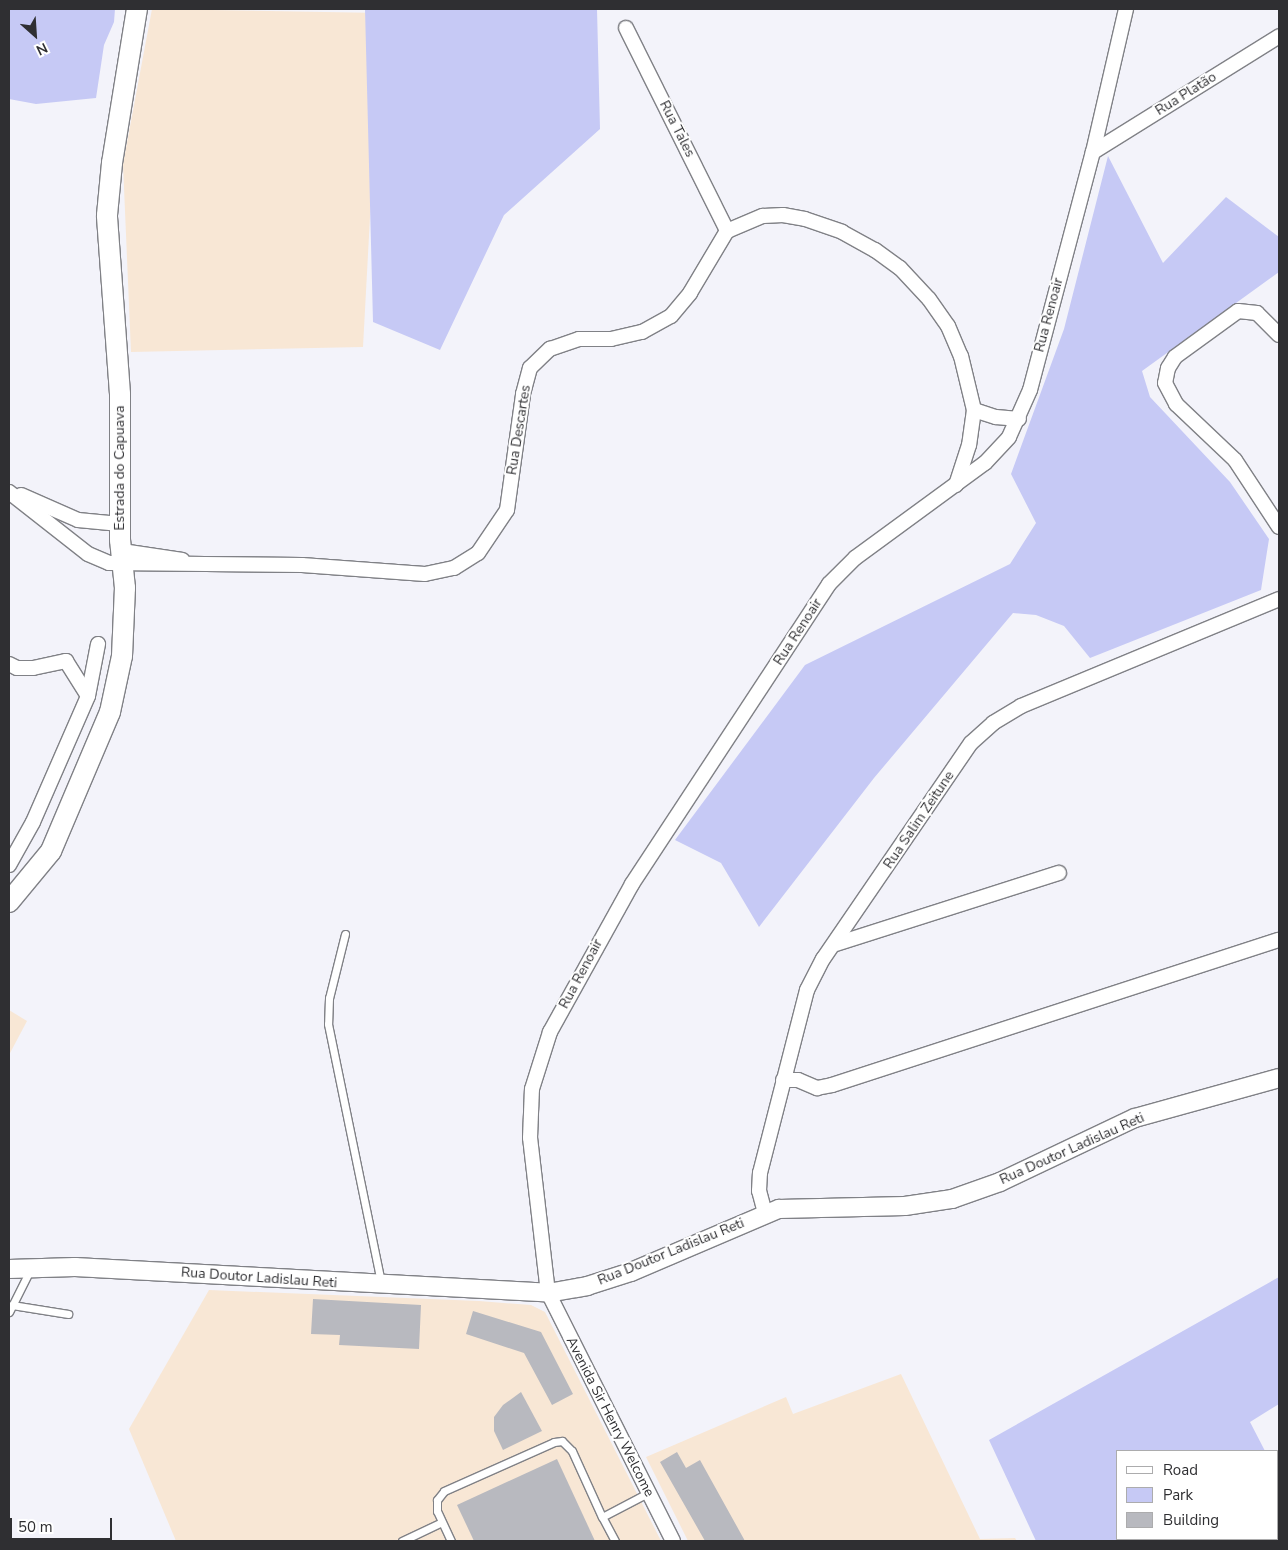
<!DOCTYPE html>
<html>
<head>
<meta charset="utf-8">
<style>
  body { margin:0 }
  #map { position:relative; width:1288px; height:1550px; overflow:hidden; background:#f3f3fa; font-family:"Nunito Sans",sans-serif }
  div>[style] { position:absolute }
  .industrial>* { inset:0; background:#f8e7d5 }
  .green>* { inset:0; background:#c6c9f5 }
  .building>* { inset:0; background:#b8b9bf }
  .roads { filter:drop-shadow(1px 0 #808186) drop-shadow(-1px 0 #808186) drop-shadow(0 1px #808186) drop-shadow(0 -1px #808186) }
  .service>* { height:7px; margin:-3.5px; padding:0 3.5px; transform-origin:3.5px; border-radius:3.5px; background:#fff }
  .minor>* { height:14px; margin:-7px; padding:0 7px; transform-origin:7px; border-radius:7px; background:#fff }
  .tertiary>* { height:18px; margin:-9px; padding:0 9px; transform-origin:9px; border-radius:9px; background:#fff }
  .secondary>* { height:20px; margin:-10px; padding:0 10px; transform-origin:10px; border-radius:10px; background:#fff }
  span { translate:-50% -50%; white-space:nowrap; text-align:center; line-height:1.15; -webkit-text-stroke:4px #fff; paint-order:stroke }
  .street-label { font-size:14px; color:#2f2f32 }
  .frame { position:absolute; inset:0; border:10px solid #2f2f32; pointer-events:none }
  .legend { position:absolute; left:1116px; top:1450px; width:162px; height:90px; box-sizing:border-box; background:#fff; border:1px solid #acacad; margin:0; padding:6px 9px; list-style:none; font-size:15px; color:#2f2f32 }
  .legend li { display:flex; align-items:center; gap:10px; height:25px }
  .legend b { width:25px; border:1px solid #acacad }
  .north { position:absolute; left:10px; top:10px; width:50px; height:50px; -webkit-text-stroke:4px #fff; paint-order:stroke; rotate:154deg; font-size:14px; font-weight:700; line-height:20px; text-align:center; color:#2f2f32 }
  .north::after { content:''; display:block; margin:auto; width:18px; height:22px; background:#2f2f32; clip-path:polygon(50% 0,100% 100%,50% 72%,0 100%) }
  .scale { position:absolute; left:10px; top:1518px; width:102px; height:22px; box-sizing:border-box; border:2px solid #2f2f32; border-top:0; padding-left:6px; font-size:15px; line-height:18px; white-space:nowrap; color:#2f2f32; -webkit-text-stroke:4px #fff; paint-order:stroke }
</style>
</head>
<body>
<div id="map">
  <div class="industrial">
    <i style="clip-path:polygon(152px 9px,381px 13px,363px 347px,131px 352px,123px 164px)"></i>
    <i style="clip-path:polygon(9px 1010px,27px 1021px,9px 1055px)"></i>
    <i style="clip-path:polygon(209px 1290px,479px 1301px,531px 1305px,545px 1312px,661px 1541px,176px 1541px,129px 1429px)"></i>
    <i style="clip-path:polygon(901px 1374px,980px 1539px,1015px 1538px,1017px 1541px,688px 1541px,646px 1457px,786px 1397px,793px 1414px)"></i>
  </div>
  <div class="green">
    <i style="clip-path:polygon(9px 9px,115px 9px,114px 22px,104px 45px,96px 98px,36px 104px,9px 99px)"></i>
    <i style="clip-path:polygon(365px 9px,597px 9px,600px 129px,504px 215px,440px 350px,373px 322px)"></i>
    <i style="clip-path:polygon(1108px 156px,1163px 263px,1226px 197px,1279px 237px,1279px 272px,1142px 371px,1150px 397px,1230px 482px,1269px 539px,1261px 590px,1090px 658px,1064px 626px,1036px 615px,1013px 613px,874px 778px,759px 927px,721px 863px,675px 840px,805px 665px,1010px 564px,1036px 523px,1011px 474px,1064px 329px)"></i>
    <i style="clip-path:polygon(1279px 1277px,1279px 1404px,1250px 1422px,1265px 1451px,1117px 1451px,1117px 1539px,1277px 1539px,1277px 1475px,1279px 1541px,1036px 1541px,989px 1440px)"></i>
  </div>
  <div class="building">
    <i style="clip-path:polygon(313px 1299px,421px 1305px,419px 1349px,339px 1345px,340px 1335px,311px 1334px)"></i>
    <i style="clip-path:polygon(473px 1311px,541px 1332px,573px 1394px,552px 1405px,524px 1353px,466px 1334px)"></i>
    <i style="clip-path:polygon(521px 1392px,542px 1431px,503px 1450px,494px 1431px,494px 1417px,503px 1405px)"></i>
    <i style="clip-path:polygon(677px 1452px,686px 1468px,700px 1460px,745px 1541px,705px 1541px,660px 1462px)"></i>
    <i style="clip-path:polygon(557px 1459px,595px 1541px,474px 1541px,457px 1505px)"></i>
  </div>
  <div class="roads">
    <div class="service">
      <i style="left:345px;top:934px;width:66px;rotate:104deg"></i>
      <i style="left:329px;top:998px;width:26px;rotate:92deg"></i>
      <i style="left:328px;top:1024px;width:264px;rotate:78.4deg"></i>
      <i style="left:12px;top:1305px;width:57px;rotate:9.1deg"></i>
      <i style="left:9px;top:1312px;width:47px;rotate:-63.4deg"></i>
      <i style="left:402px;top:1541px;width:44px;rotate:-25.4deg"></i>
      <i style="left:451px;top:1541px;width:33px;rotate:-115deg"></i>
      <i style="left:437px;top:1511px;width:11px;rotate:-90deg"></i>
      <i style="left:437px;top:1500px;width:11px;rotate:-52deg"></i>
      <i style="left:444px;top:1491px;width:120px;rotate:-24deg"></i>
      <i style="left:554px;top:1442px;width:8px;rotate:-7deg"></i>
      <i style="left:562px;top:1441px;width:14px;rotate:45deg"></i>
      <i style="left:572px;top:1451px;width:72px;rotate:65.6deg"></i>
      <i style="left:615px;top:1541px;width:27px;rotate:-118deg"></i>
      <i style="left:602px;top:1517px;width:52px;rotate:-27.6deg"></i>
    </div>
    <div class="minor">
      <i style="left:626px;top:28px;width:227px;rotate:63.5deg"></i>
      <i style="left:1093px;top:152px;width:219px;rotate:-31.9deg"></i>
      <i style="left:1279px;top:335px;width:31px;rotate:-135deg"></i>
      <i style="left:1257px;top:313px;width:19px;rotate:-174deg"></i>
      <i style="left:1238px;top:311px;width:78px;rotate:143.9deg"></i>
      <i style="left:1175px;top:357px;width:13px;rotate:122deg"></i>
      <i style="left:1168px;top:368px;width:15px;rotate:101deg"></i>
      <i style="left:1165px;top:383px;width:24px;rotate:62deg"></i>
      <i style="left:1176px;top:404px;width:81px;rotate:43.5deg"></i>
      <i style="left:1235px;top:460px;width:80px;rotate:56.7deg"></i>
      <i style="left:974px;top:410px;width:23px;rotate:18deg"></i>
      <i style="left:996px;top:417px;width:23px;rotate:5deg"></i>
      <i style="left:9px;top:492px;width:100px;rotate:38.1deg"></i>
      <i style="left:88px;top:554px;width:23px;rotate:23deg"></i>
      <i style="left:109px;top:563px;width:193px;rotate:0.6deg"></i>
      <i style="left:302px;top:565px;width:123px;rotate:4.2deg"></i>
      <i style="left:425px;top:574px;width:30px;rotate:-12deg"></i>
      <i style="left:454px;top:568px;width:28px;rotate:-32deg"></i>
      <i style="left:478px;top:553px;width:52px;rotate:-56deg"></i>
      <i style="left:507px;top:510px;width:117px;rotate:-82.1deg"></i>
      <i style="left:523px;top:394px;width:27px;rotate:-75deg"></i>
      <i style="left:530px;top:368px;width:28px;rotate:-44deg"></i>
      <i style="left:550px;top:349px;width:31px;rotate:-19deg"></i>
      <i style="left:579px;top:339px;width:32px"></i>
      <i style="left:611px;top:339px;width:32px;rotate:-13deg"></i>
      <i style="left:642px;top:332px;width:33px;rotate:-29deg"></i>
      <i style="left:671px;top:316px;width:30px;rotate:-50deg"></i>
      <i style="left:690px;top:293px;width:72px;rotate:-59.2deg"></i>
      <i style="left:727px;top:231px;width:39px;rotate:-23deg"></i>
      <i style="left:763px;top:216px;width:20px;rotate:-3deg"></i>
      <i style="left:783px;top:215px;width:22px;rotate:10deg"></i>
      <i style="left:805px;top:219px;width:39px;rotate:19deg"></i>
      <i style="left:842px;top:232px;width:38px;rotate:29deg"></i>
      <i style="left:875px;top:250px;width:31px;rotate:36deg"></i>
      <i style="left:900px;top:268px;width:42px;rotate:46.9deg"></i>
      <i style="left:929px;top:299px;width:33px;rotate:55deg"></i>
      <i style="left:948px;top:326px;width:33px;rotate:67deg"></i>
      <i style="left:961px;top:356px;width:56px;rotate:76.5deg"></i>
      <i style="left:974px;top:410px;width:35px;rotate:98deg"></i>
      <i style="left:969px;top:445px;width:42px;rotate:108deg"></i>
      <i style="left:21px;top:495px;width:62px;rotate:23.7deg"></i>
      <i style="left:78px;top:520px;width:42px;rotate:5.4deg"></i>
      <i style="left:122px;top:551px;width:61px;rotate:8.5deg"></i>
      <i style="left:9px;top:664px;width:9px;rotate:27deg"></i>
      <i style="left:17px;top:668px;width:16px"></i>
      <i style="left:33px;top:668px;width:34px;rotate:-12deg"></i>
      <i style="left:66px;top:661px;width:41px;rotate:57.8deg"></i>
      <i style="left:9px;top:865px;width:49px;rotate:-60.8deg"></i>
      <i style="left:33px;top:822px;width:137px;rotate:-66.4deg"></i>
      <i style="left:88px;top:696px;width:53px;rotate:-79.1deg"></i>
      <i style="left:836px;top:944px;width:234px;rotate:-17.7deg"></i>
      <i style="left:783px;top:1080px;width:15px"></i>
      <i style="left:798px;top:1080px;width:21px;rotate:23deg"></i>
      <i style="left:817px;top:1088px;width:15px;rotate:-11deg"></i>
      <i style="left:832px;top:1085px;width:470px;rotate:-18deg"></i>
      <i style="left:765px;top:1213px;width:23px;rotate:-105deg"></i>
      <i style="left:759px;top:1191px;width:18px;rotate:-87deg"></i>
      <i style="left:760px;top:1173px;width:189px;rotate:-75.6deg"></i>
      <i style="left:807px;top:990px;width:35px;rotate:-63deg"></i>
      <i style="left:823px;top:959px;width:262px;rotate:-55.6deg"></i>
      <i style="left:971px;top:743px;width:30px;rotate:-42deg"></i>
      <i style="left:993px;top:723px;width:33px;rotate:-31deg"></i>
      <i style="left:1021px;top:706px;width:279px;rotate:-22.5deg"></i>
      <i style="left:673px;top:1541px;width:278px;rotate:-116.7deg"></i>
      <i style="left:548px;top:1293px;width:156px;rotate:-96.6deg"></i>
      <i style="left:530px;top:1138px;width:49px;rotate:-87.7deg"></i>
      <i style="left:532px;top:1089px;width:60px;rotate:-72.5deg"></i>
      <i style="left:550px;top:1032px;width:169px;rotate:-61deg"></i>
      <i style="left:632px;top:884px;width:359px;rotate:-56.7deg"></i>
      <i style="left:829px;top:584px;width:37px;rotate:-45deg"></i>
      <i style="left:855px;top:558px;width:161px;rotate:-36.2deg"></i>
      <i style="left:985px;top:463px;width:35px;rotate:-47deg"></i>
      <i style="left:1009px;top:437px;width:51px;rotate:-65.9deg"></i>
      <i style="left:1030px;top:390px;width:246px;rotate:-75.2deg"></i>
      <i style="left:1093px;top:152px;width:147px;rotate:-77deg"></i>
    </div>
    <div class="tertiary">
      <i style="left:9px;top:1269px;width:66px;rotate:-1.7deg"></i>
      <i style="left:75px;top:1267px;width:474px;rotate:3.1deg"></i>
      <i style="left:548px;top:1293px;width:40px;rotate:-10deg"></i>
      <i style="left:587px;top:1286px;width:46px;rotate:-17.7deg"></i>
      <i style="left:631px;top:1272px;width:161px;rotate:-23.1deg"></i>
      <i style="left:779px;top:1209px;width:126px;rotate:-1.4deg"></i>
      <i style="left:905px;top:1206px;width:48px;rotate:-8.5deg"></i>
      <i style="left:952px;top:1199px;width:51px;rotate:-19.5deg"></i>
      <i style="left:1000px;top:1182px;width:149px;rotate:-25.4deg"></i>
      <i style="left:1135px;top:1118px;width:149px;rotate:-15.5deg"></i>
    </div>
    <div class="secondary">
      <i style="left:9px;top:902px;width:66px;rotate:-50.5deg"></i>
      <i style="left:51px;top:851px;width:151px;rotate:-67deg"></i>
      <i style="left:110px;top:712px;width:57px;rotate:-77.9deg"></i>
      <i style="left:122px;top:656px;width:68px;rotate:-87.5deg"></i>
      <i style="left:125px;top:588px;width:48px;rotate:-95.9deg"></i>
      <i style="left:120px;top:540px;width:146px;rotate:-90deg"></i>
      <i style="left:120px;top:394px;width:179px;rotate:-94.2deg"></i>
      <i style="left:107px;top:215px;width:52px;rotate:-84.5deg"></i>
      <i style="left:112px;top:163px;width:156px;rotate:-80.8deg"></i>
    </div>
  </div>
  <div class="street-label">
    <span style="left:1186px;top:94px;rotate:-32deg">Rua Platão</span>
    <span style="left:677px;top:129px;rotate:63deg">Rua Tales</span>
    <span style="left:1049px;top:315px;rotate:-75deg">Rua Renoair</span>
    <span style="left:519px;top:430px;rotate:-81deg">Rua Descartes</span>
    <span style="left:120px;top:468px;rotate:-90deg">Estrada do Capuava</span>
    <span style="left:798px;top:632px;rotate:-57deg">Rua Renoair</span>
    <span style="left:919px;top:820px;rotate:-56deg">Rua Salim Zeitune</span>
    <span style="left:581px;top:974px;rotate:-62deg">Rua Renoair</span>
    <span style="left:1072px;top:1149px;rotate:-24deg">Rua Doutor Ladislau Reti</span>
    <span style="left:671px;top:1252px;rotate:-22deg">Rua Doutor Ladislau Reti</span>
    <span style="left:259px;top:1278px;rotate:4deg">Rua Doutor Ladislau Reti</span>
    <span style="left:610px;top:1417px;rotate:63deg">Avenida Sir Henry Welcome</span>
  </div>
  <div class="frame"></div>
  <ul class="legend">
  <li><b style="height:6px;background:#fff"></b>Road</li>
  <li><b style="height:14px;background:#c6c9f5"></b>Park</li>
  <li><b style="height:14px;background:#b8b9bf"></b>Building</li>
  </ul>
  <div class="north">N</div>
  <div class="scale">50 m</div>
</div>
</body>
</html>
